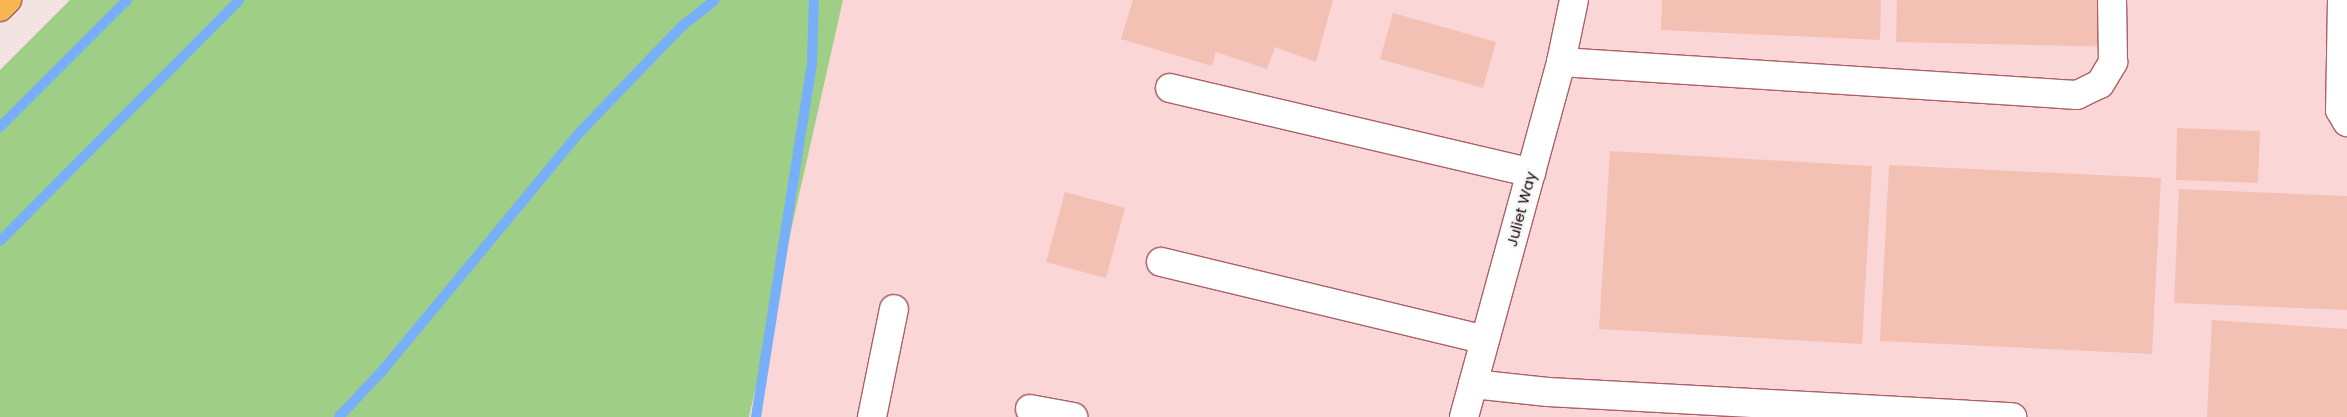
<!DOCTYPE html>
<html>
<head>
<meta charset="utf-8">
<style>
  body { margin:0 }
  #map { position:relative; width:2347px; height:417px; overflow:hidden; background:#f4e3e3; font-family:Poppins,sans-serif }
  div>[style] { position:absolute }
  .built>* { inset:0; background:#fbd6d7 }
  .green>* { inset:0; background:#9fce87 }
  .stream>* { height:10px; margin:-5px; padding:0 5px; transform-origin:5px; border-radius:5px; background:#77aff8 }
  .building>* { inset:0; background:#f3c1b4 }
  .roads { filter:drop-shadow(1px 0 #a96167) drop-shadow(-1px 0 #a96167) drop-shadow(0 1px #a96167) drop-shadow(0 -1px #a96167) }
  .minor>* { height:28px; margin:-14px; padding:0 14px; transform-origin:14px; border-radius:14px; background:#fff }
  .highway>* { height:28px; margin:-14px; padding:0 14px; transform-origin:14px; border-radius:14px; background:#f8b650 }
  span { translate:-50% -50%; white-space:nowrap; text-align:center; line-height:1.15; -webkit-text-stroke:4.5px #f5f5f5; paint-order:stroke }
  .street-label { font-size:15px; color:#1d0407 }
</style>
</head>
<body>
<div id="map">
  <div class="built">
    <i style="clip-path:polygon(843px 0,2347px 0,2347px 417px,749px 417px)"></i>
  </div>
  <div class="green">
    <i style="clip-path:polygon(70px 0,843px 0,749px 417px,0 417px,0 70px)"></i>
  </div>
  <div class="stream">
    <i style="left:0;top:127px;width:180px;rotate:-45deg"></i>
    <i style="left:0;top:241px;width:339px;rotate:-45.2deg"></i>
    <i style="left:339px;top:417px;width:64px;rotate:-46.9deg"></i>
    <i style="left:383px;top:370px;width:310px;rotate:-50.4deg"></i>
    <i style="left:581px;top:131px;width:144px;rotate:-46.1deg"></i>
    <i style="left:681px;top:27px;width:43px;rotate:-38.5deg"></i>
    <i style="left:756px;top:417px;width:359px;rotate:-81deg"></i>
    <i style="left:812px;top:62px;width:62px;rotate:-88.2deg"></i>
  </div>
  <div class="building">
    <i style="clip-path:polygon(1133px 0,1333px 0,1316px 62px,1275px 47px,1267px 69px,1216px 52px,1212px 66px,1121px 39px)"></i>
    <i style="clip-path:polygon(1662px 0,1881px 0,1880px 40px,1661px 30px)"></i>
    <i style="clip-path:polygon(1897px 0,2122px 0,2120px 47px,1896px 42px)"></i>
    <i style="clip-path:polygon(1393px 13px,1496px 42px,1483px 88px,1380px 59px)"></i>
    <i style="clip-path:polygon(2177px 128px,2260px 131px,2258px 183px,2176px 180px)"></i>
    <i style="clip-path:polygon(1610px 151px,1872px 166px,1862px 344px,1599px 329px)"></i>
    <i style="clip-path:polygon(1889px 165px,2161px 178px,2152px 354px,1880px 341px)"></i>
    <i style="clip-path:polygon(2179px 189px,2347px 196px,2347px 310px,2174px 303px)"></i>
    <i style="clip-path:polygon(1065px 192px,1125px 208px,1106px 278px,1046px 262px)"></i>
    <i style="clip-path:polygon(2212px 320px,2347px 329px,2347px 417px,2207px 417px)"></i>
  </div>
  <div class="roads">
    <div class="minor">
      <i style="left:2342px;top:0;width:110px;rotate:91deg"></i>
      <i style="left:2340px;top:110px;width:14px;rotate:60deg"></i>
      <i style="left:1561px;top:62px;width:517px;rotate:3.66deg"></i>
      <i style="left:2077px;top:95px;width:25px;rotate:-26deg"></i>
      <i style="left:2100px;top:84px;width:26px;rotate:-59deg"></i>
      <i style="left:2113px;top:62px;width:62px;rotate:-90.9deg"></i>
      <i style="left:1170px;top:88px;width:371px;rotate:13.2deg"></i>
      <i style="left:1161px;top:262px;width:333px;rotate:13.5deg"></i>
      <i style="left:1473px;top:384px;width:75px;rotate:6.1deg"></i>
      <i style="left:1548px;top:392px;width:465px;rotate:3.1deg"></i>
      <i style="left:1030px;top:409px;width:44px;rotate:10.5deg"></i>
      <i style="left:872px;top:417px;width:110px;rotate:-78.5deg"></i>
      <i style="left:1464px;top:417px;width:368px;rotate:-74.7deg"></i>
      <i style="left:1561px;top:62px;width:63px;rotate:-78.2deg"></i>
    </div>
    <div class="highway">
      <i style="left:0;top:7px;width:10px;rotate:-45deg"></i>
    </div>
  </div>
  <div class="street-label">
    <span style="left:1521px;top:209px;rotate:-75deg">Juliet Way</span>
  </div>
</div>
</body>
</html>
